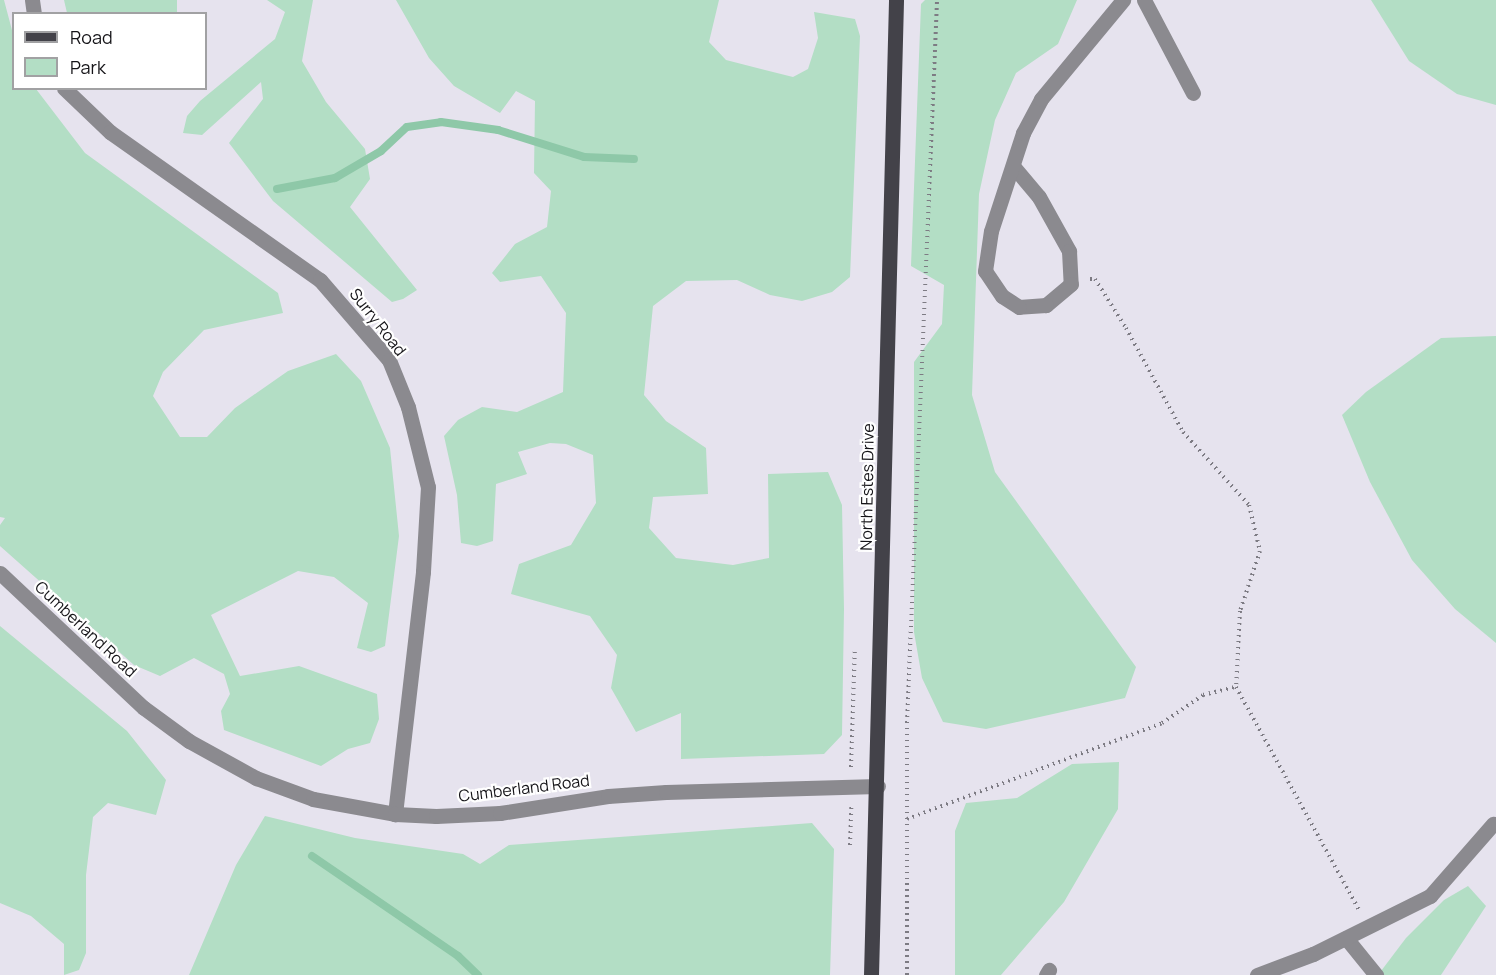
<!DOCTYPE html>
<html>
<head>
<meta charset="utf-8">
<style>
  body { margin:0 }
  #map { position:relative; width:1496px; height:975px; overflow:hidden; background:#e6e3ee; font-family:Manrope,sans-serif }
  div>[style] { position:absolute }
  .green>* { inset:0; background:#b3dec5 }
  .stream>* { height:8px; margin:-4px; padding:0 4px; transform-origin:4px; border-radius:4px; background:#8ec8a8 }
  .path>* { height:4px; margin-top:-2px; transform-origin:0; background:repeating-linear-gradient(90deg,#7d7b83 0 1.5px,transparent 0 6px) }
  .minor>* { height:15px; margin:-7.5px; padding:0 7.5px; transform-origin:7.5px; border-radius:7.5px; background:#8b8a8f }
  .major>* { height:15px; margin:-7.5px; padding:0 7.5px; transform-origin:7.5px; border-radius:7.5px; background:#434249 }
  span { translate:-50% -50%; white-space:nowrap; text-align:center; line-height:1.15; -webkit-text-stroke:4.5px #fff; paint-order:stroke }
  .street-label { font-size:16px; color:#151418 }
  .legend { position:absolute; left:12px; top:12px; width:195px; height:78px; box-sizing:border-box; background:#fff; border:2px solid #a1a1a3; margin:0; padding:8px 10px; list-style:none; font-size:18px; color:#151418 }
  .legend li { display:flex; align-items:center; gap:12px; height:30px }
  .legend b { width:30px; border:2px solid #a1a1a3 }
</style>
</head>
<body>
<div id="map">
  <div class="green">
    <i style="clip-path:polygon(0 0,4px 0,13px 34px,14px 88px,36px 89px,85px 153px,278px 293px,283px 313px,204px 330px,163px 372px,153px 396px,180px 437px,207px 437px,235px 408px,288px 371px,336px 354px,361px 381px,390px 448px,399px 536px,385px 646px,371px 652px,357px 648px,368px 603px,334px 577px,298px 571px,211px 615px,240px 676px,299px 666px,377px 694px,379px 719px,370px 743px,348px 749px,321px 766px,224px 730px,221px 711px,230px 694px,224px 674px,194px 658px,160px 676px,134px 665px,0 546px,0 525px,5px 518px,0 517px)"></i>
    <i style="clip-path:polygon(64px 0,177px 0,177px 14px,67px 13px)"></i>
    <i style="clip-path:polygon(267px 0,313px 0,302px 61px,326px 102px,365px 149px,370px 179px,350px 207px,417px 290px,403px 299px,392px 302px,273px 201px,229px 143px,263px 99px,261px 82px,202px 135px,183px 133px,187px 116px,200px 101px,275px 39px,285px 12px)"></i>
    <i style="clip-path:polygon(396px 0,719px 0,709px 42px,726px 60px,793px 77px,808px 69px,818px 38px,814px 12px,855px 19px,860px 36px,850px 277px,832px 292px,802px 301px,770px 295px,737px 280px,686px 281px,653px 306px,644px 395px,666px 421px,706px 448px,708px 494px,653px 497px,649px 528px,676px 558px,733px 565px,769px 558px,768px 474px,828px 472px,842px 505px,844px 609px,842px 735px,824px 754px,681px 759px,681px 713px,636px 732px,611px 688px,617px 655px,590px 616px,511px 594px,519px 564px,571px 545px,596px 503px,593px 455px,566px 444px,550px 443px,518px 452px,527px 474px,496px 484px,493px 541px,477px 546px,461px 543px,457px 495px,444px 436px,458px 420px,482px 407px,517px 412px,563px 392px,566px 313px,541px 276px,500px 282px,492px 273px,515px 244px,547px 227px,551px 191px,534px 173px,535px 101px,516px 91px,500px 113px,454px 86px,429px 58px)"></i>
    <i style="clip-path:polygon(925px 0,1077px 0,1058px 44px,1016px 73px,995px 120px,979px 194px,972px 395px,995px 472px,1136px 667px,1125px 698px,986px 729px,943px 722px,922px 678px,914px 632px,914px 362px,942px 324px,944px 285px,911px 266px,921px 4px)"></i>
    <i style="clip-path:polygon(1371px 0,1496px 0,1496px 105px,1457px 94px,1409px 61px)"></i>
    <i style="clip-path:polygon(1496px 336px,1496px 643px,1455px 609px,1412px 560px,1370px 482px,1342px 415px,1366px 392px,1441px 338px)"></i>
    <i style="clip-path:polygon(0 626px,127px 731px,166px 780px,156px 815px,108px 803px,93px 817px,86px 875px,86px 953px,79px 970px,64px 975px,64px 944px,31px 916px,0 903px)"></i>
    <i style="clip-path:polygon(1119px 762px,1118px 809px,1064px 902px,1001px 975px,955px 975px,955px 831px,966px 803px,1017px 798px,1072px 764px)"></i>
    <i style="clip-path:polygon(265px 816px,355px 838px,463px 854px,480px 864px,509px 845px,812px 823px,834px 849px,830px 975px,189px 975px,236px 865px)"></i>
    <i style="clip-path:polygon(1468px 886px,1486px 906px,1441px 975px,1378px 975px,1406px 938px,1444px 900px)"></i>
  </div>
  <div class="stream">
    <i style="left:277px;top:189px;width:59px;rotate:-10.7deg"></i>
    <i style="left:335px;top:178px;width:53px;rotate:-30.4deg"></i>
    <i style="left:381px;top:151px;width:35px;rotate:-43deg"></i>
    <i style="left:407px;top:127px;width:34px;rotate:-8deg"></i>
    <i style="left:441px;top:122px;width:58px;rotate:8deg"></i>
    <i style="left:498px;top:130px;width:90px;rotate:17.4deg"></i>
    <i style="left:584px;top:157px;width:50px;rotate:2.3deg"></i>
    <i style="left:312px;top:856px;width:177px;rotate:34.4deg"></i>
    <i style="left:458px;top:956px;width:28px;rotate:44deg"></i>
  </div>
  <div class="path">
    <i style="left:1090px;top:279px;width:5px"></i>
    <i style="left:1095px;top:279px;width:58px;rotate:57.7deg"></i>
    <i style="left:1126px;top:328px;width:119px;rotate:61.3deg"></i>
    <i style="left:1183px;top:432px;width:98px;rotate:47.9deg"></i>
    <i style="left:1249px;top:505px;width:47px;rotate:76.6deg"></i>
    <i style="left:1260px;top:551px;width:63px;rotate:108.4deg"></i>
    <i style="left:1240px;top:611px;width:76px;rotate:93deg"></i>
    <i style="left:851px;top:767px;width:118px;rotate:-88.1deg"></i>
    <i style="left:907px;top:819px;width:272px;rotate:-20.6deg"></i>
    <i style="left:1162px;top:723px;width:50px;rotate:-34.3deg"></i>
    <i style="left:1203px;top:695px;width:34px;rotate:-14deg"></i>
    <i style="left:1236px;top:687px;width:255px;rotate:61.1deg"></i>
    <i style="left:850px;top:845px;width:38px;rotate:-88deg"></i>
    <i style="left:907px;top:975px;width:252px;rotate:-90deg"></i>
    <i style="left:907px;top:723px;width:724px;rotate:-87.62deg"></i>
  </div>
  <div class="minor">
    <i style="left:32px;top:0;width:14px;rotate:82deg"></i>
    <i style="left:1144px;top:0;width:105px;rotate:62.2deg"></i>
    <i style="left:64px;top:88px;width:64px;rotate:43.7deg"></i>
    <i style="left:110px;top:132px;width:257px;rotate:35.2deg"></i>
    <i style="left:320px;top:280px;width:106px;rotate:49.2deg"></i>
    <i style="left:389px;top:360px;width:51px;rotate:68deg"></i>
    <i style="left:408px;top:407px;width:82px;rotate:76deg"></i>
    <i style="left:428px;top:487px;width:85px;rotate:93.4deg"></i>
    <i style="left:423px;top:572px;width:244px;rotate:96.6deg"></i>
    <i style="left:1013px;top:166px;width:40px;rotate:50deg"></i>
    <i style="left:1039px;top:197px;width:62px;rotate:60.9deg"></i>
    <i style="left:1069px;top:251px;width:33px;rotate:87deg"></i>
    <i style="left:1071px;top:284px;width:33px;rotate:140deg"></i>
    <i style="left:1046px;top:305px;width:27px;rotate:176deg"></i>
    <i style="left:1019px;top:307px;width:20px;rotate:-147deg"></i>
    <i style="left:1002px;top:296px;width:30px;rotate:-124deg"></i>
    <i style="left:985px;top:271px;width:40px;rotate:-81.5deg"></i>
    <i style="left:991px;top:231px;width:103px;rotate:-71.9deg"></i>
    <i style="left:1023px;top:133px;width:38px;rotate:-62deg"></i>
    <i style="left:1041px;top:99px;width:129px;rotate:-50.4deg"></i>
    <i style="left:0;top:573px;width:197px;rotate:43.2deg"></i>
    <i style="left:144px;top:708px;width:56px;rotate:36.3deg"></i>
    <i style="left:189px;top:741px;width:77px;rotate:28.9deg"></i>
    <i style="left:256px;top:778px;width:61px;rotate:20.2deg"></i>
    <i style="left:313px;top:799px;width:83px;rotate:10.4deg"></i>
    <i style="left:395px;top:814px;width:41px;rotate:2.8deg"></i>
    <i style="left:436px;top:816px;width:64px;rotate:-2.7deg"></i>
    <i style="left:500px;top:813px;width:109px;rotate:-8.9deg"></i>
    <i style="left:608px;top:796px;width:58px;rotate:-3.9deg"></i>
    <i style="left:666px;top:792px;width:212px;rotate:-1.6deg"></i>
    <i style="left:1346px;top:938px;width:48px;rotate:51deg"></i>
    <i style="left:1046px;top:975px;width:6px;rotate:-59deg"></i>
    <i style="left:1257px;top:975px;width:60px;rotate:-20.6deg"></i>
    <i style="left:1313px;top:954px;width:131px;rotate:-26.4deg"></i>
    <i style="left:1430px;top:896px;width:96px;rotate:-48.8deg"></i>
  </div>
  <div class="major">
    <i style="left:871px;top:975px;width:975px;rotate:-88.53deg"></i>
  </div>
  <div class="street-label">
    <span style="left:378px;top:322px;rotate:52deg">Surry Road</span>
    <span style="left:867px;top:487px;rotate:-89deg">North Estes Drive</span>
    <span style="left:86px;top:629px;rotate:43deg">Cumberland Road</span>
    <span style="left:524px;top:788px;rotate:-7deg">Cumberland Road</span>
  </div>
  <ul class="legend">
  <li><b style="height:8px;background:#434249"></b>Road</li>
  <li><b style="height:16px;background:#b3dec5"></b>Park</li>
  </ul>
</div>
</body>
</html>
